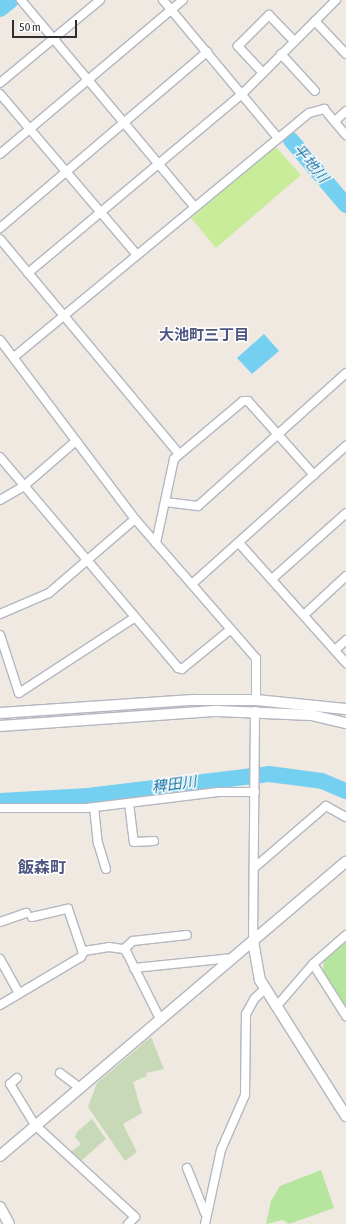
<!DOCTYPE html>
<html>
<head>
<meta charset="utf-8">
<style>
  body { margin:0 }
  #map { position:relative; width:346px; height:1224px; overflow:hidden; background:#efe9e1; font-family:"Asap Condensed","Noto Sans JP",sans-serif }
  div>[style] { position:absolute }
  .green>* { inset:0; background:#b6e59e }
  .cemetery>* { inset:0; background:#c8d9b8 }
  .pitch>* { inset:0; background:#c9ec9a }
  .water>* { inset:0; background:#75cff0 }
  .river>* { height:16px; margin:-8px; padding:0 8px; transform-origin:8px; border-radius:8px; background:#75cff0 }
  .roads { filter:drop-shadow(1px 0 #b4b7c1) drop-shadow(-1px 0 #b4b7c1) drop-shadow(0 1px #b4b7c1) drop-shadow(0 -1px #b4b7c1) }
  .minor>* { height:8px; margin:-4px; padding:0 4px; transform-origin:4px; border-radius:4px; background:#fff }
  .tertiary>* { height:10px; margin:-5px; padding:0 5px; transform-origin:5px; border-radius:5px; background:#fff }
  span { translate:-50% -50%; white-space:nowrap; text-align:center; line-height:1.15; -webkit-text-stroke:3px #fff; paint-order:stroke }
  .water-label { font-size:15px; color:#0d6fa3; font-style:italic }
  .neighbourhood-label { font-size:15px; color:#4d5680; font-weight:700 }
  .quarter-label { font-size:16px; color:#4d5680; font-weight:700 }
  .scale { position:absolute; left:12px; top:20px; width:65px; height:18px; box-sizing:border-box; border:2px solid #2e2e2e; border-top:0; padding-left:5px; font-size:12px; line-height:14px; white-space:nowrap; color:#2e2e2e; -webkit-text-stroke:3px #fff; paint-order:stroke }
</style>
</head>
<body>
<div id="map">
  <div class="green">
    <i style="clip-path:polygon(346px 941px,346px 1007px,323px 971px,324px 960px)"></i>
    <i style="clip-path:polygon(321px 1170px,334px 1208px,289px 1224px,283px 1220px,266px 1224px,271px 1201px,280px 1186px)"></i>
  </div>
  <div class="cemetery">
    <i style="clip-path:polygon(151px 1037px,164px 1069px,146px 1073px,147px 1076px,133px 1082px,142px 1113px,123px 1124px,137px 1152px,125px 1161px,88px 1107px,97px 1083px)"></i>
    <i style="clip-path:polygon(92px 1119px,106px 1139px,81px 1161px,71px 1152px,81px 1144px,75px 1137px,77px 1132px)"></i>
  </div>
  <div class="pitch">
    <i style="clip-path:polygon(275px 146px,301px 175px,216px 248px,191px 218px)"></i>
  </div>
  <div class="water">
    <i style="clip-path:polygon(264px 334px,279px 351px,252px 374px,237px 358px)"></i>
  </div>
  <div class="river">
    <i style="left:0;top:9px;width:14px;rotate:-39deg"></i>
    <i style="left:291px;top:140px;width:85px;rotate:49.8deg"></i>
    <i style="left:0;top:801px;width:88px;rotate:-3.3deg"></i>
    <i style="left:88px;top:796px;width:182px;rotate:-6.9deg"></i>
    <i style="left:269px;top:774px;width:53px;rotate:7.5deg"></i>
    <i style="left:322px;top:781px;width:26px;rotate:23deg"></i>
  </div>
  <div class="roads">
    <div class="minor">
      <i style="left:21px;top:0;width:269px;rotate:50deg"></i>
      <i style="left:163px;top:0;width:178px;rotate:50.2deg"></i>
      <i style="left:315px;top:21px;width:45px;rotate:46.8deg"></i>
      <i style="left:281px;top:54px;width:50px;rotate:47.4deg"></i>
      <i style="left:263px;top:73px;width:37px;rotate:-133deg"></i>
      <i style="left:238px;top:46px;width:44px;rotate:-45deg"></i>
      <i style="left:269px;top:15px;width:36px;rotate:46deg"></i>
      <i style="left:0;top:83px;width:130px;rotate:-39.7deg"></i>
      <i style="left:0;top:94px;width:210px;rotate:49.6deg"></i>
      <i style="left:335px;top:121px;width:15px;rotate:-42deg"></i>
      <i style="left:0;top:154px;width:239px;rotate:-40.1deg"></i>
      <i style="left:0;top:228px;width:272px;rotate:-40.4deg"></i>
      <i style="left:0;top:239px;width:280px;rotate:50.2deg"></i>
      <i style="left:28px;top:273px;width:279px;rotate:-39.9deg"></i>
      <i style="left:242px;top:94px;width:133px;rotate:-45deg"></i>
      <i style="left:0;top:340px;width:224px;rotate:53deg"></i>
      <i style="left:135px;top:519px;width:184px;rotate:49deg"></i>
      <i style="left:256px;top:658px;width:42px;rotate:90deg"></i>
      <i style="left:14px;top:357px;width:383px;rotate:-39.6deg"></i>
      <i style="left:309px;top:113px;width:16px;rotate:-15deg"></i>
      <i style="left:324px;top:109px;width:34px;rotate:50deg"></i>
      <i style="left:0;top:457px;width:276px;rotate:49.8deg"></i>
      <i style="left:178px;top:668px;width:4px;rotate:14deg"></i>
      <i style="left:182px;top:669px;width:63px;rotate:-39.2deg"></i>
      <i style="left:0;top:500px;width:28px;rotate:-30deg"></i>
      <i style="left:24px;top:486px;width:69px;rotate:-40.9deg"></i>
      <i style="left:165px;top:502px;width:33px;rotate:7deg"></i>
      <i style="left:198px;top:506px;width:199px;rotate:-41.9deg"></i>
      <i style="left:156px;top:543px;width:86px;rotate:-77.9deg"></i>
      <i style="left:174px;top:459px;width:90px;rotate:-40deg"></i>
      <i style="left:243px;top:401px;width:5px"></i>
      <i style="left:248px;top:401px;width:99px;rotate:48.3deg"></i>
      <i style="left:239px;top:543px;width:161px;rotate:48.3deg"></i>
      <i style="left:272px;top:579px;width:99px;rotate:-41.7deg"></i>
      <i style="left:192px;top:584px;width:207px;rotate:-41.9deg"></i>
      <i style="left:0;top:614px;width:53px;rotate:-23.2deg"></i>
      <i style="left:49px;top:593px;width:113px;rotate:-40.7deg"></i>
      <i style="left:304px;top:615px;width:57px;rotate:-42.9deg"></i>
      <i style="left:0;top:635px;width:61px;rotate:71.9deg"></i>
      <i style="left:19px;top:693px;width:137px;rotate:-33.1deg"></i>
      <i style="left:335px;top:650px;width:15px;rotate:-42deg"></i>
      <i style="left:129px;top:803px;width:39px;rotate:83deg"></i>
      <i style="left:134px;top:842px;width:20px;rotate:-3deg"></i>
      <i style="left:94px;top:807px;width:36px;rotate:84deg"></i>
      <i style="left:98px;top:843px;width:27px;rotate:73deg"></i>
      <i style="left:0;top:808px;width:87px"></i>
      <i style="left:87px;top:808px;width:132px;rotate:-7deg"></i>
      <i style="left:218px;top:792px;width:37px"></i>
      <i style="left:254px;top:868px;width:95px;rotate:-40.7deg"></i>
      <i style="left:326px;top:806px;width:23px;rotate:29deg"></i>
      <i style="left:32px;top:917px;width:37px;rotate:-13deg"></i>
      <i style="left:68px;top:909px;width:46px;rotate:71.2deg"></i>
      <i style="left:0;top:922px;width:28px;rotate:-19deg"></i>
      <i style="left:253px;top:941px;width:230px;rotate:-89.5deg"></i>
      <i style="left:124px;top:949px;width:12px;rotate:-42deg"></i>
      <i style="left:133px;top:941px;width:54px;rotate:-6.3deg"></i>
      <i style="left:0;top:959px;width:38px;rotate:61deg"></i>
      <i style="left:313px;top:964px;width:62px;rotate:57.6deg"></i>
      <i style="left:134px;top:968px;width:100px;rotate:-5.8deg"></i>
      <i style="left:0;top:1005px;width:94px;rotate:-30.7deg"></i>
      <i style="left:81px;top:957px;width:7px;rotate:-63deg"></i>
      <i style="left:84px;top:951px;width:25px;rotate:-9deg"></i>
      <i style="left:109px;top:947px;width:15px;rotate:8deg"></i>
      <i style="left:124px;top:949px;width:5px;rotate:53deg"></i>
      <i style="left:127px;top:953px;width:74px;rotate:63.4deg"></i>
      <i style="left:276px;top:1007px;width:57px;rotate:-49.3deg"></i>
      <i style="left:313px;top:964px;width:44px;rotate:-41.3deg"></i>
      <i style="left:60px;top:1073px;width:25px;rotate:37deg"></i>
      <i style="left:17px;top:1078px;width:9px;rotate:139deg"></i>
      <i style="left:10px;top:1084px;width:48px;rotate:58.6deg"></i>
      <i style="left:35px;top:1125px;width:136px;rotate:42.6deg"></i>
      <i style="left:135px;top:1217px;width:10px;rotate:135deg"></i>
      <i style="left:187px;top:1168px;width:48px;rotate:68.2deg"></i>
      <i style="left:205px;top:1224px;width:76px;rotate:-77.8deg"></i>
      <i style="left:221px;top:1150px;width:60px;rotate:-66.4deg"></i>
      <i style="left:245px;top:1095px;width:81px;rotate:-89.3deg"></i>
      <i style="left:246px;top:1014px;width:18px;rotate:-61deg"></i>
      <i style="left:255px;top:998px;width:13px;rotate:-42deg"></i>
    </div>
    <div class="tertiary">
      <i style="left:0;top:713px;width:193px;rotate:-3.9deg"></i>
      <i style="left:193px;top:700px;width:63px"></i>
      <i style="left:256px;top:700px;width:90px;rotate:5.7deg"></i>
      <i style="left:0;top:726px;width:218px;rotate:-4deg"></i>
      <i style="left:217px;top:711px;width:94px;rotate:2.4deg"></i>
      <i style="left:311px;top:715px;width:36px;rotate:13deg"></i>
      <i style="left:253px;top:941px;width:40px;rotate:80deg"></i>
      <i style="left:260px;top:980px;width:161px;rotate:57.7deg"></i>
      <i style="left:0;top:1156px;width:454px;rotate:-40.4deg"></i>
      <i style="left:0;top:1207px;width:19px;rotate:62deg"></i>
    </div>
  </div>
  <div class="water-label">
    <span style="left:311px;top:163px;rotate:50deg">平地川</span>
    <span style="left:174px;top:784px;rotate:-8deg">稗田川</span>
  </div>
  <div class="neighbourhood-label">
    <span style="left:204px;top:335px">大池町三丁目</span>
  </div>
  <div class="quarter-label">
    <span style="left:42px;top:867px">飯森町</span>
  </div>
  <div class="scale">50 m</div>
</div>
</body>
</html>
